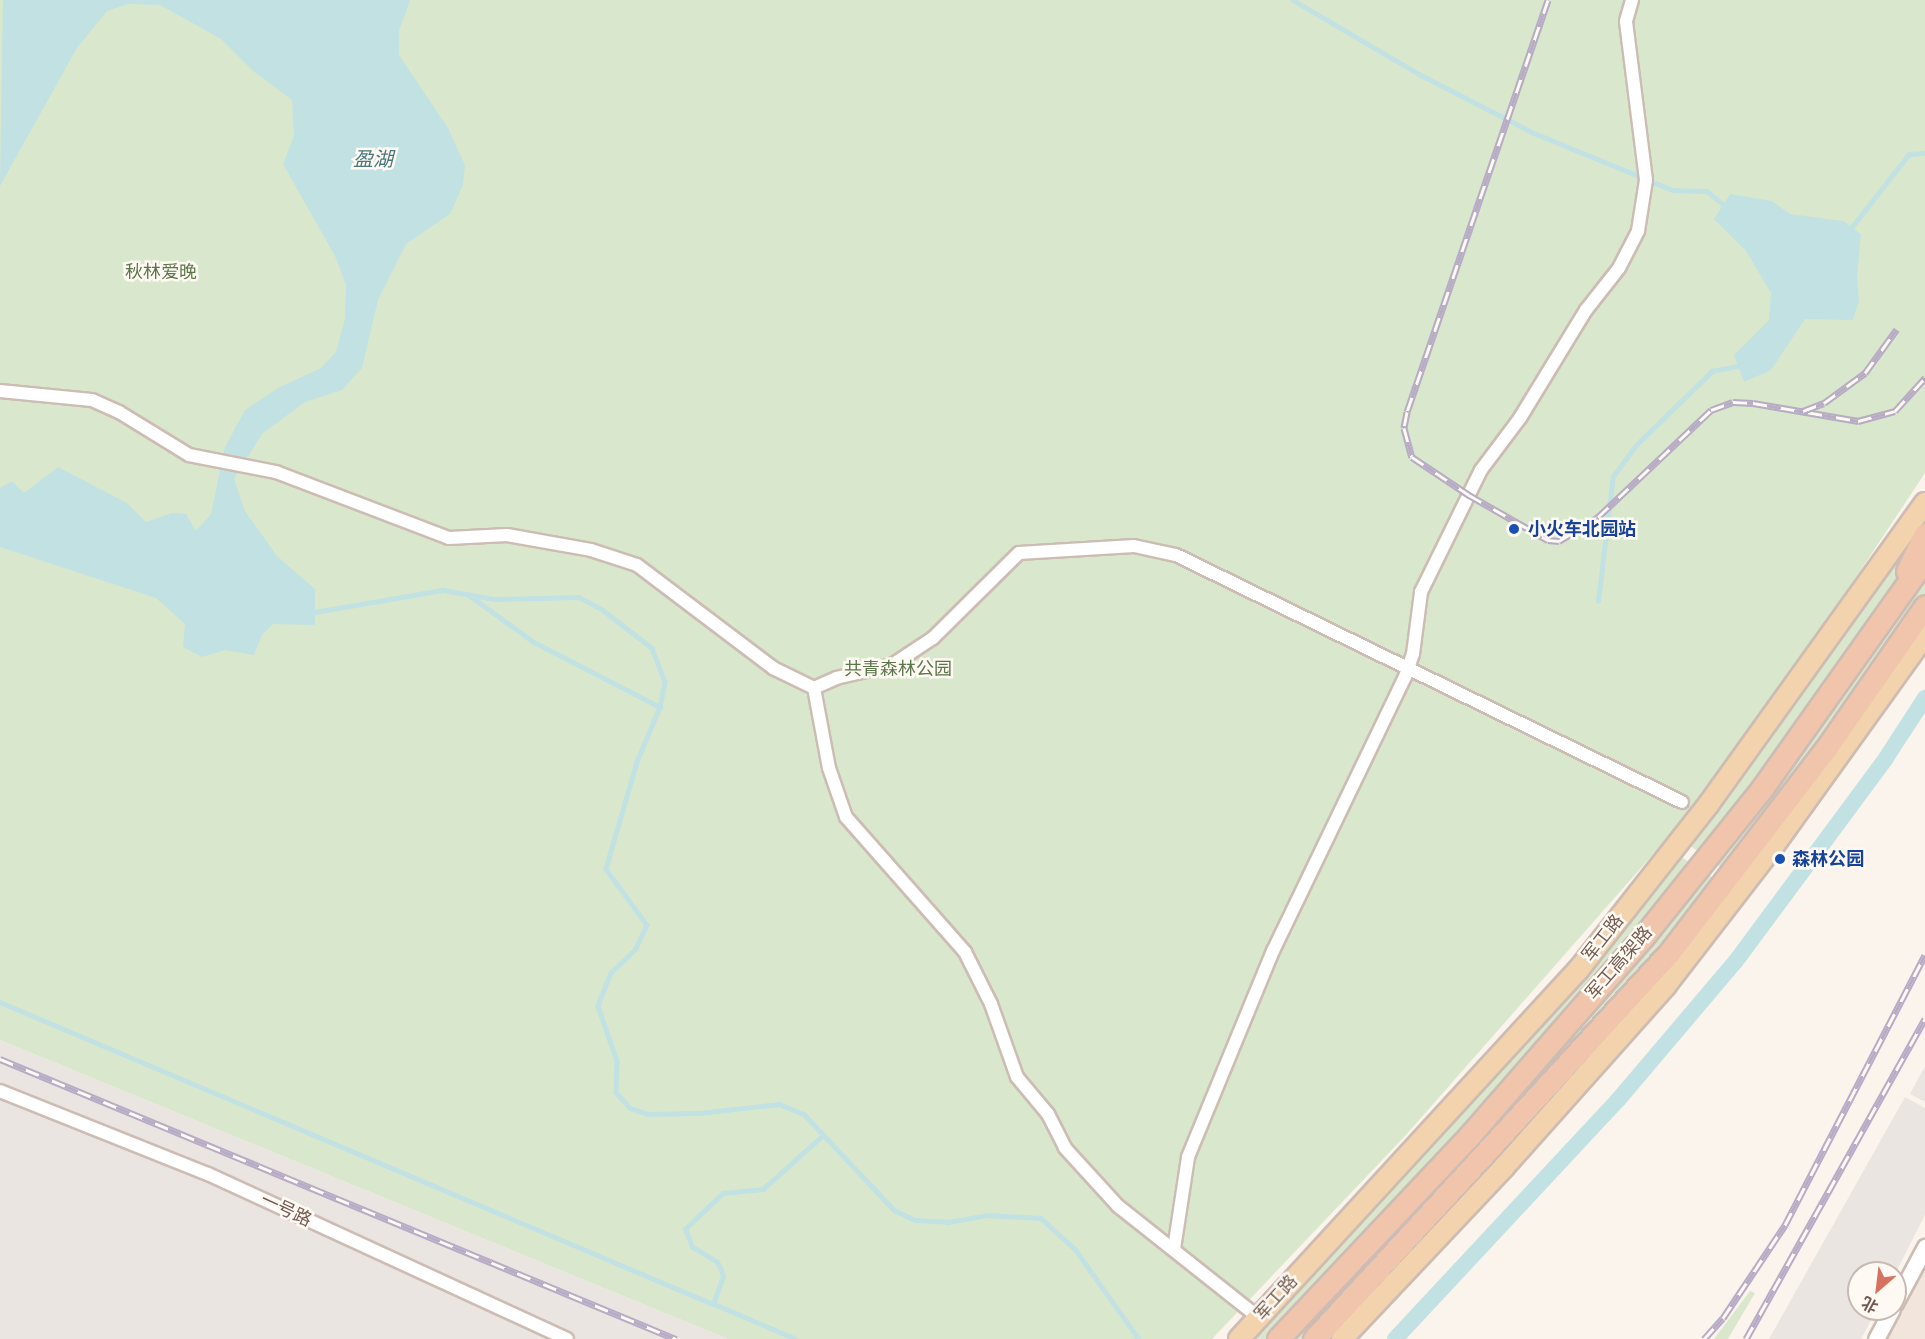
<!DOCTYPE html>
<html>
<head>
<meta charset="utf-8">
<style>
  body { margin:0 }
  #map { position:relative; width:1925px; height:1339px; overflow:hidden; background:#fbf4ed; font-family:"Titillium Web","Noto Sans SC",sans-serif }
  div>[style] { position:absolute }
  .residential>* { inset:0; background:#f2e6dc }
  .industrial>* { inset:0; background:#ebe5e1 }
  .green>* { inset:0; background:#d9e8cc }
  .water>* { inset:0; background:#c2e1e3 }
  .stream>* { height:4.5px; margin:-2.25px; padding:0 2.25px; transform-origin:2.25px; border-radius:2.25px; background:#c2e1e3 }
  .canal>* { height:16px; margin:-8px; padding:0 8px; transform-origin:8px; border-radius:8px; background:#c2e1e3 }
  .roads { filter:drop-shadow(2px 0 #cdbcb3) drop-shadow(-2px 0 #cdbcb3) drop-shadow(0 2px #cdbcb3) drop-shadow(0 -2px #cdbcb3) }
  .minor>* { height:12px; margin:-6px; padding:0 6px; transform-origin:6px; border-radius:6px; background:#fff }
  .tertiary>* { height:15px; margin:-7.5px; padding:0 7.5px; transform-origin:7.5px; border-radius:7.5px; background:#fff }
  .primary>* { height:20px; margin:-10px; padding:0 10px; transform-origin:10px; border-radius:10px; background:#f2d3ad }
  .trunk>* { height:21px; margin:-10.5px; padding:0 10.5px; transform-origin:10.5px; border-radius:10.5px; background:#f0c5ac }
  .rail>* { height:7px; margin-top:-3.5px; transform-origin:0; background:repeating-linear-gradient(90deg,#fef9f3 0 14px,#b7abc5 0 28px); box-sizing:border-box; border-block:2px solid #b7abc5 }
  .dots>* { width:16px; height:16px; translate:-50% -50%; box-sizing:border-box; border:3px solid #fef9f3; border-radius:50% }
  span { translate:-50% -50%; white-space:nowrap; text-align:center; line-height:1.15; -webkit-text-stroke:5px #fef9f3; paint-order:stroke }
  .park-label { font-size:18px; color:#5c784b }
  .transit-label { font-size:18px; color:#164399; font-weight:700 }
  .left { translate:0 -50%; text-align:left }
  .street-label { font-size:18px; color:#745b51 }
  .water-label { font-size:20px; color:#49797e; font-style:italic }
  .north { position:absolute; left:1847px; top:1261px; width:60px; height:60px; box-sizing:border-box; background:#fef9f3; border:2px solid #c7bab2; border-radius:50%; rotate:208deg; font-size:16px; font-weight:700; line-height:24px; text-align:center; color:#745b51 }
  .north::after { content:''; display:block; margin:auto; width:21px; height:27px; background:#d77160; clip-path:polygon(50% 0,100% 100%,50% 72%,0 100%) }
</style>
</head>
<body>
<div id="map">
  <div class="residential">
    <i style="clip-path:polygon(1925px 1265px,1925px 1339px,1886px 1339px)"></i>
  </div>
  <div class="industrial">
    <i style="clip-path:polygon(0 1040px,728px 1339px,0 1339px)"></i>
    <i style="clip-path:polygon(1925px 1066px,1925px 1102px,1910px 1094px)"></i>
    <i style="clip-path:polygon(1905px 1097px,1925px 1108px,1925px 1215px,1895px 1274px,1859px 1273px,1859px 1309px,1877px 1309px,1861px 1339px,1769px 1339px)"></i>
  </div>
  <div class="green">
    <i style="clip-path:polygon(0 0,1925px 0,1925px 473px,1776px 698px,1684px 819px,1405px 1136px,1212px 1339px,728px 1339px,0 1040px)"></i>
    <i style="clip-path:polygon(1925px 519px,1925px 596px,1729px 873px,1689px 845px)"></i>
    <i style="clip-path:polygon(1680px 856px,1719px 882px,1312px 1339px,1253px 1339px,1583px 979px)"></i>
    <i style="clip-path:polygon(1750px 1291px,1755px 1293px,1728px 1339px,1714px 1339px)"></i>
  </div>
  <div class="water">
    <i style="clip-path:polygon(3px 0,410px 0,399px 31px,399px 55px,448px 128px,465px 165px,463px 185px,450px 214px,406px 244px,378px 300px,362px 368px,342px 390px,305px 402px,262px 434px,234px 479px,245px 511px,277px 556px,315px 589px,315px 625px,273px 624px,262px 635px,254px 655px,225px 650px,202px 657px,183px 647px,185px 624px,156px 598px,0 547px,0 488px,12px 481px,24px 493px,58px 467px,127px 503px,146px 522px,172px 513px,186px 514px,196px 531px,211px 514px,225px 447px,245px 410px,278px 388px,321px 368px,336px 352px,345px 319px,346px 285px,335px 256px,283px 164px,294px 136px,292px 100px,253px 71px,221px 39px,160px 5px,128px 4px,107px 11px,77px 48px,0 186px)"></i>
    <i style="clip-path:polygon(1730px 194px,1772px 201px,1790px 214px,1843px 221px,1861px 234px,1857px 276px,1859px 301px,1853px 320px,1805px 319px,1771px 370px,1744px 382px,1734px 355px,1769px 320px,1771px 293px,1746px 251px,1714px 219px)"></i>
  </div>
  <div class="stream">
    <i style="left:1293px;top:0;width:146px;rotate:30.4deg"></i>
    <i style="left:1419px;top:74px;width:129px;rotate:27.2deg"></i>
    <i style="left:1534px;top:133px;width:150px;rotate:22.3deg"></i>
    <i style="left:1673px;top:190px;width:34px;rotate:2deg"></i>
    <i style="left:1707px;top:191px;width:26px;rotate:39deg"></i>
    <i style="left:1848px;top:232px;width:99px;rotate:-52deg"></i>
    <i style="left:1909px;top:154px;width:16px;rotate:-4deg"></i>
    <i style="left:469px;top:595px;width:80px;rotate:35.9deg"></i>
    <i style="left:534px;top:642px;width:142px;rotate:27.3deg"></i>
    <i style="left:1598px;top:601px;width:126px;rotate:-83.2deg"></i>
    <i style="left:1613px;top:476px;width:40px;rotate:-53deg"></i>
    <i style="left:1637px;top:444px;width:105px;rotate:-44.2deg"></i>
    <i style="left:1712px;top:371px;width:33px;rotate:-11deg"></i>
    <i style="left:315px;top:612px;width:130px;rotate:-9.8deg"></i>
    <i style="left:443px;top:590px;width:52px;rotate:10deg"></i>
    <i style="left:494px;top:599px;width:85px;rotate:-1.3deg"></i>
    <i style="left:579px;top:597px;width:27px;rotate:28deg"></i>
    <i style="left:603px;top:610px;width:62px;rotate:37.8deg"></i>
    <i style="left:652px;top:648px;width:36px;rotate:69deg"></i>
    <i style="left:665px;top:682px;width:25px;rotate:101deg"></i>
    <i style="left:660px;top:707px;width:60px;rotate:112.7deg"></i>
    <i style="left:637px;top:762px;width:111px;rotate:106.2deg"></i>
    <i style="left:606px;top:869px;width:69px;rotate:53.8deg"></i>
    <i style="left:647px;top:925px;width:26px;rotate:115deg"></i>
    <i style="left:636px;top:949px;width:35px;rotate:136deg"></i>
    <i style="left:611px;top:973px;width:35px;rotate:112deg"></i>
    <i style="left:598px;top:1006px;width:58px;rotate:70.9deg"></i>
    <i style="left:617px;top:1061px;width:31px;rotate:92deg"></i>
    <i style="left:616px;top:1092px;width:21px;rotate:49deg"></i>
    <i style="left:630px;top:1108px;width:19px;rotate:18deg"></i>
    <i style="left:648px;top:1114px;width:51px;rotate:-1.1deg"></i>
    <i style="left:699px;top:1113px;width:81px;rotate:-6.4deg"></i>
    <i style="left:779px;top:1104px;width:27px;rotate:22deg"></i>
    <i style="left:804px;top:1114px;width:132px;rotate:46.8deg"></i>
    <i style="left:894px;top:1210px;width:23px;rotate:25deg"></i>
    <i style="left:915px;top:1220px;width:33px;rotate:3deg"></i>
    <i style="left:948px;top:1222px;width:39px;rotate:-10deg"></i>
    <i style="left:986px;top:1215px;width:55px;rotate:3.1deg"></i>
    <i style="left:1041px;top:1218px;width:46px;rotate:42.4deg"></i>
    <i style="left:1075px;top:1249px;width:110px;rotate:54.6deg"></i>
    <i style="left:0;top:1002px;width:774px;rotate:22.96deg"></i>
    <i style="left:795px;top:1339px;width:89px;rotate:-156.9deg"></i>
    <i style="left:713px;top:1304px;width:29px;rotate:-70deg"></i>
    <i style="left:723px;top:1277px;width:7px;rotate:-106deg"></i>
    <i style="left:721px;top:1270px;width:9px;rotate:-117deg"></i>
    <i style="left:717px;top:1262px;width:29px;rotate:-149deg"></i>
    <i style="left:692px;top:1247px;width:19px;rotate:-111deg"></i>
    <i style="left:685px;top:1229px;width:52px;rotate:-43.5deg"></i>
    <i style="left:723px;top:1193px;width:40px;rotate:-5.7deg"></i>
    <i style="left:763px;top:1189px;width:79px;rotate:-41.9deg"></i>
  </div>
  <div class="canal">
    <i style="left:1395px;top:1339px;width:327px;rotate:-47deg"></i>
    <i style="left:1618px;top:1100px;width:182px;rotate:-49.7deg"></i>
    <i style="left:1736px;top:961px;width:252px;rotate:-53.5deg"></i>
    <i style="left:1886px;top:758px;width:72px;rotate:-57deg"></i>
  </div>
  <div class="roads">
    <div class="minor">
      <i style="left:0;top:391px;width:92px;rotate:5.6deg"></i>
      <i style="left:92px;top:400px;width:30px;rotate:24deg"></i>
      <i style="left:119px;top:412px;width:82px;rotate:31.6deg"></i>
      <i style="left:189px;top:455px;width:89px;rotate:11.1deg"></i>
      <i style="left:276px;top:472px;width:185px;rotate:20.9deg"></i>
      <i style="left:449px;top:538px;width:58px;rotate:-3deg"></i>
      <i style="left:507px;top:535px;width:85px;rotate:10.1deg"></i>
      <i style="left:591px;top:550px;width:48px;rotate:18.1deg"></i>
      <i style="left:637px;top:565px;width:171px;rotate:37.1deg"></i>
      <i style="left:773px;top:668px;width:46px;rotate:26deg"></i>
      <i style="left:814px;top:688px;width:24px;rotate:-24deg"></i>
      <i style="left:836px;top:678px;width:57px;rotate:-13.1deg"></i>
      <i style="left:892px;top:665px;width:49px;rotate:-33.4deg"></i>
      <i style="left:933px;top:638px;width:121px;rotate:-44.7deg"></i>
      <i style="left:1019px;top:553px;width:115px;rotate:-3.5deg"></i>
      <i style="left:1134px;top:546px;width:43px;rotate:12.1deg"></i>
      <i style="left:1176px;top:555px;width:563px;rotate:26.02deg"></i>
      <i style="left:814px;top:688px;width:81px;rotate:79.4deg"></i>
      <i style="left:829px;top:768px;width:52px;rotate:70.9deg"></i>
      <i style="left:846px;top:817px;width:180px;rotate:48.6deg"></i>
      <i style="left:965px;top:952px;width:58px;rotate:63.4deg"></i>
      <i style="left:991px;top:1004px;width:77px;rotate:70.4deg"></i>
      <i style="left:1017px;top:1077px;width:48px;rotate:50deg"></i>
      <i style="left:1048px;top:1114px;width:38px;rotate:63deg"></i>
      <i style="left:1065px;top:1148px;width:79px;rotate:47.6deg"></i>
      <i style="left:1118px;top:1206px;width:179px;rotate:38.4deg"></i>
      <i style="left:0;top:1091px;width:224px;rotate:21.8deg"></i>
      <i style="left:208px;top:1174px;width:395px;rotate:24.7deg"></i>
      <i style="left:1174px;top:1249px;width:93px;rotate:-81.3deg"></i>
      <i style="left:1188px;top:1157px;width:223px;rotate:-67.6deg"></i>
      <i style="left:1273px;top:951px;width:304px;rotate:-64.3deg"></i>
      <i style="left:1405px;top:677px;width:24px;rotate:-71deg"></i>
      <i style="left:1413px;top:654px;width:63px;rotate:-82.6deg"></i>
      <i style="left:1421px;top:592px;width:136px;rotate:-63.8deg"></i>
      <i style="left:1481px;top:470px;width:65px;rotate:-53.1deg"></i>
      <i style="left:1520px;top:418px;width:127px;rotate:-58.6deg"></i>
      <i style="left:1586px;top:310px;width:53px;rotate:-51.8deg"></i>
      <i style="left:1619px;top:268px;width:42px;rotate:-62.8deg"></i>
      <i style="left:1638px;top:231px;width:52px;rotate:-81.1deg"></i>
      <i style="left:1646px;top:180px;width:160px;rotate:-97.2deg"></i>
      <i style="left:1626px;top:21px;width:22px;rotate:-74deg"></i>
    </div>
    <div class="tertiary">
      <i style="left:1895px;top:1303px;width:64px;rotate:-61.8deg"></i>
      <i style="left:1876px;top:1339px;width:34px;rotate:-62deg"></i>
    </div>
    <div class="primary">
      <i style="left:1239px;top:1339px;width:502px;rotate:-47.42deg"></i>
      <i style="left:1579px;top:969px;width:209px;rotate:-51.8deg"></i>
      <i style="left:1708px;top:805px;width:372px;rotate:-54.3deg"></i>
      <i style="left:1342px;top:1339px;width:238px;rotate:-46.7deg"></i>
      <i style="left:1505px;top:1166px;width:242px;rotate:-48.3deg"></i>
      <i style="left:1666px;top:985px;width:173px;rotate:-52.3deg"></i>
      <i style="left:1772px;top:848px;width:262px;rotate:-54.3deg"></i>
    </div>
    <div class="trunk">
      <i style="left:1907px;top:571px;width:41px;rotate:-64.1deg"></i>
      <i style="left:1278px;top:1339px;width:282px;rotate:-46.7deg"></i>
      <i style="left:1471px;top:1134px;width:262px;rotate:-48.9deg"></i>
      <i style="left:1643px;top:937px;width:192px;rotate:-51.3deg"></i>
      <i style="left:1763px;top:787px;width:280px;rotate:-54.6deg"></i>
      <i style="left:1314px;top:1339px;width:524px;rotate:-47.4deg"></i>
      <i style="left:1669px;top:953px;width:256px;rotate:-52.5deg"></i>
      <i style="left:1825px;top:750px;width:175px;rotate:-55.2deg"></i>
    </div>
  </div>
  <div class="rail">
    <i style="left:1548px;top:0;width:435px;rotate:108.9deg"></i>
    <i style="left:1407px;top:412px;width:16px;rotate:101deg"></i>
    <i style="left:1404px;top:428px;width:30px;rotate:75deg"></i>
    <i style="left:1412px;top:457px;width:69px;rotate:33.7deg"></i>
    <i style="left:1469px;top:495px;width:91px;rotate:29.7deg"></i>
    <i style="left:1548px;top:540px;width:11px;rotate:5deg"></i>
    <i style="left:1559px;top:541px;width:46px;rotate:-31.6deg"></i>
    <i style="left:1598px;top:517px;width:156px;rotate:-43.4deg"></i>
    <i style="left:1711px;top:410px;width:23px;rotate:-20deg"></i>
    <i style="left:1733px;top:402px;width:20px;rotate:3deg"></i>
    <i style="left:1753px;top:403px;width:107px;rotate:9.7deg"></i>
    <i style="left:1858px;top:421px;width:38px;rotate:-15deg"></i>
    <i style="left:1895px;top:411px;width:45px;rotate:-47.7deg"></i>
    <i style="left:1803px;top:411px;width:22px;rotate:-21deg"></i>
    <i style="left:1824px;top:403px;width:51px;rotate:-36.2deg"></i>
    <i style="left:1865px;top:373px;width:54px;rotate:-54deg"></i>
    <i style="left:0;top:1059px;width:732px;rotate:22.5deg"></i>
    <i style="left:1704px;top:1339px;width:28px;rotate:-48deg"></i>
    <i style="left:1723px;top:1318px;width:112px;rotate:-56.3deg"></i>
    <i style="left:1785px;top:1225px;width:304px;rotate:-62.6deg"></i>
    <i style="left:1746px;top:1339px;width:367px;rotate:-60.8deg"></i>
  </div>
  <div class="dots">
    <i style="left:1514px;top:529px;background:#1a4fb4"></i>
    <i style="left:1780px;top:859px;background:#1a4fb4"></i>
  </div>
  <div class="park-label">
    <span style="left:161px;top:272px">秋林爱晚</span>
    <span style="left:898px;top:669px">共青森林公园</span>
  </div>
  <div class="transit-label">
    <span class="left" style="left:1528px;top:529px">小火车北园站</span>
    <span class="left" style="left:1792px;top:859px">森林公园</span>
  </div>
  <div class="street-label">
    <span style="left:1603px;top:938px;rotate:-52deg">军工路</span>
    <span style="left:1619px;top:963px;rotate:-49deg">军工高架路</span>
    <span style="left:286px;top:1210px;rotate:25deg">一号路</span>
    <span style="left:1276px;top:1298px;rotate:-48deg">军工路</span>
  </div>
  <div class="water-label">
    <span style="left:373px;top:158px">盈湖</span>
  </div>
  <div class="north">北</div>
</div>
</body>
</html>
